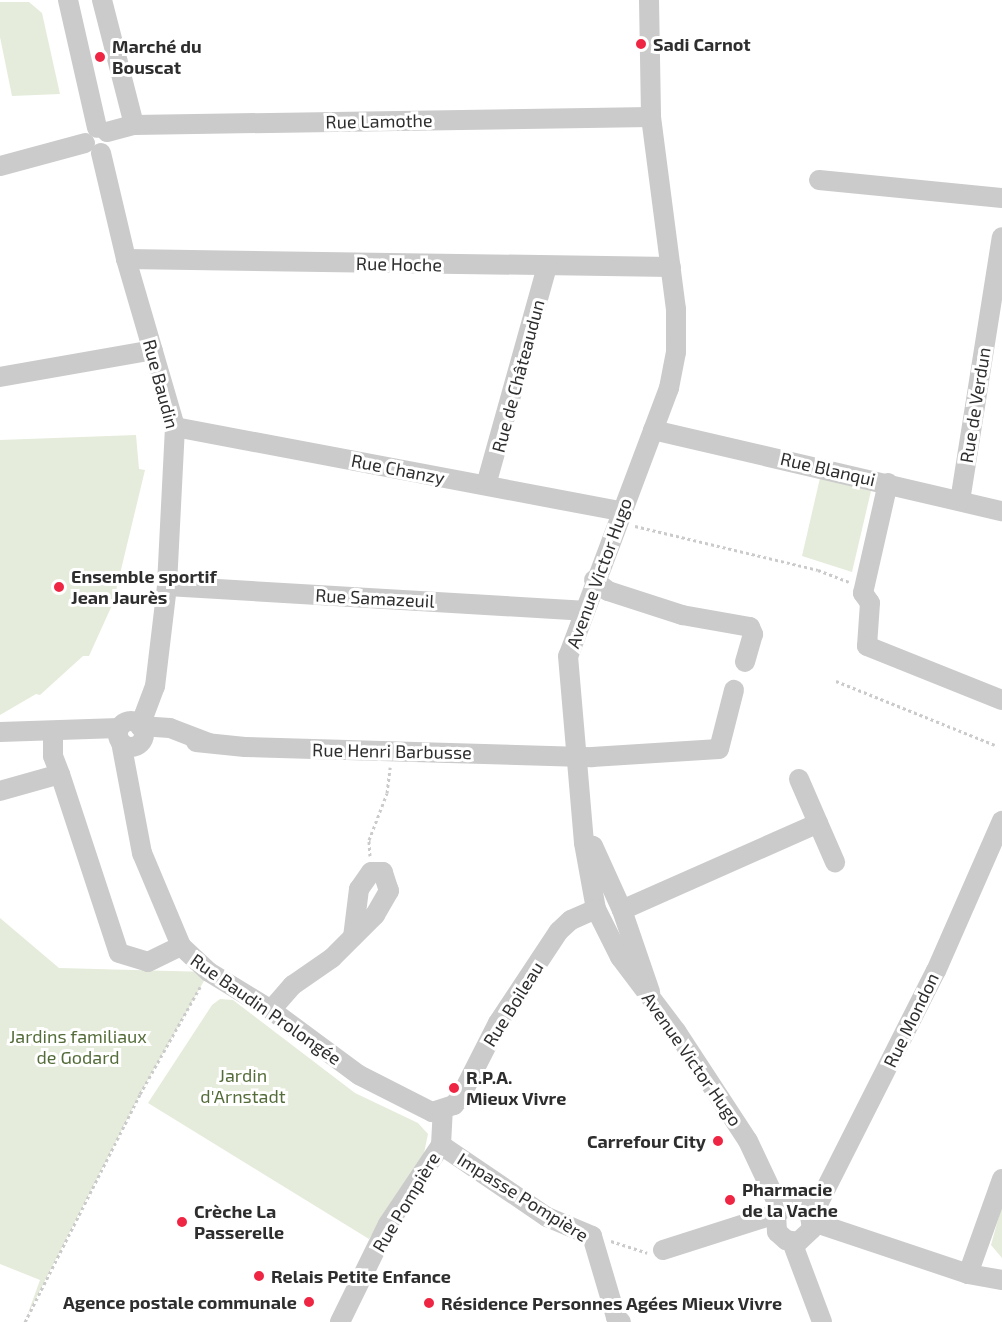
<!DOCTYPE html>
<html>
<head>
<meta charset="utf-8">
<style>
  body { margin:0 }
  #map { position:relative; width:1002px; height:1322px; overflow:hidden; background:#fff; font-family:"Exo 2",sans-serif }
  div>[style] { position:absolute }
  .green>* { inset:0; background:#e5ecdb }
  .path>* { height:3px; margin-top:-1.5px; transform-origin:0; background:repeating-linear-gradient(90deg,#cbcbcb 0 3px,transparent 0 6px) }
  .minor>* { height:20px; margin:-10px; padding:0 10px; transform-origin:10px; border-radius:10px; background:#cbcbcb }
  .minor>.ring { margin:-10px; padding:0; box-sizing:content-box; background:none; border:20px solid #cbcbcb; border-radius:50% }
  .dots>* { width:16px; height:16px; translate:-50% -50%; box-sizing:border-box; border:3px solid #fff; border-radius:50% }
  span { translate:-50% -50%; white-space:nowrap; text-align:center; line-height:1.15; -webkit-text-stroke:6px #fff; paint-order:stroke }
  .poi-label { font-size:18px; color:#2e2e2e; font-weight:700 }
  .left { translate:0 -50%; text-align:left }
  .right { translate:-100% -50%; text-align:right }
  .street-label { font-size:18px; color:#2e2e2e }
  .park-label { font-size:18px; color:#546c39 }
</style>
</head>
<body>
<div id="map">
  <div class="green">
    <i style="clip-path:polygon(0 2px,29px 2px,42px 13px,60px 94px,12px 96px,0 37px)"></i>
    <i style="clip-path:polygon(136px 435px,139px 469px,145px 470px,113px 603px,89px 656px,83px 656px,40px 695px,36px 694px,0 715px,0 440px)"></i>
    <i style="clip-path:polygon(820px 478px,871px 491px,852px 572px,802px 556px)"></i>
    <i style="clip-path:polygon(0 918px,59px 968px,209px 972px,140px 1094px,27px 1316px,40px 1280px,0 1264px)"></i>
    <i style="clip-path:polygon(220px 999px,233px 1000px,355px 1093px,418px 1123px,428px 1134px,423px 1158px,369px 1239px,148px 1103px,212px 1005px)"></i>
    <i style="clip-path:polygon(1002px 1205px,1002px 1258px,991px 1245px)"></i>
  </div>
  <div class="path">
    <i style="left:635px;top:526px;width:188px;rotate:13.5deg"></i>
    <i style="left:818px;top:570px;width:33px;rotate:21deg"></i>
    <i style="left:836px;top:681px;width:171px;rotate:21.9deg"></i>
    <i style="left:370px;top:856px;width:16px;rotate:-94deg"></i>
    <i style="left:369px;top:840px;width:50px;rotate:-69deg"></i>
    <i style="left:387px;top:793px;width:26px;rotate:-83deg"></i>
    <i style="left:611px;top:1241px;width:38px;rotate:18deg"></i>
    <i style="left:25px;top:1322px;width:255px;rotate:-63.2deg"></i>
    <i style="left:140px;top:1094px;width:123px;rotate:-60.7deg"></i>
  </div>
  <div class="minor">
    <i style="left:68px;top:0;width:131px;rotate:77.2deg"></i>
    <i style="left:102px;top:0;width:129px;rotate:75.6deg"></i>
    <i style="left:649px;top:0;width:117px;rotate:89deg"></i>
    <i style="left:651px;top:117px;width:194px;rotate:82.6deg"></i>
    <i style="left:676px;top:309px;width:43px;rotate:90deg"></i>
    <i style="left:676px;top:352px;width:37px;rotate:101deg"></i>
    <i style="left:669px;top:388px;width:286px;rotate:110.6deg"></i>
    <i style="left:568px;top:656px;width:188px;rotate:85.1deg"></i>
    <i style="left:584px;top:843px;width:67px;rotate:79.7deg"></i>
    <i style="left:596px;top:909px;width:54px;rotate:63.4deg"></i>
    <i style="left:620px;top:957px;width:93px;rotate:52.9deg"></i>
    <i style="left:676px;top:1031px;width:131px;rotate:56.8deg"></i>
    <i style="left:748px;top:1141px;width:75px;rotate:64.8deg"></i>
    <i style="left:107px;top:132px;width:28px;rotate:-15deg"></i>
    <i style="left:134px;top:125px;width:517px;rotate:-0.89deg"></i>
    <i style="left:101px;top:153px;width:109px;rotate:76.7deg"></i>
    <i style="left:126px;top:259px;width:175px;rotate:73.7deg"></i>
    <i style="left:175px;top:427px;width:159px;rotate:92.9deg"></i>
    <i style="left:167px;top:586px;width:101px;rotate:96.8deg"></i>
    <i style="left:155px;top:686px;width:43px;rotate:110.6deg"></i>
    <i style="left:140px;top:726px;width:30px;rotate:4deg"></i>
    <i style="left:170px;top:728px;width:42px;rotate:21deg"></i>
    <i style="left:0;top:166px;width:88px;rotate:-15.1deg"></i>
    <i style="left:819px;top:180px;width:184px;rotate:5.6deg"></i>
    <i style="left:126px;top:259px;width:545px;rotate:0.84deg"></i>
    <i style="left:0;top:377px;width:155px;rotate:-10deg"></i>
    <i style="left:175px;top:427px;width:454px;rotate:10.7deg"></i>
    <i style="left:653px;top:430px;width:358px;rotate:13.1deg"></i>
    <i style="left:888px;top:483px;width:113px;rotate:102.8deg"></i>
    <i style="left:863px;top:593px;width:12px;rotate:55deg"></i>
    <i style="left:870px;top:603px;width:43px;rotate:94deg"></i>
    <i style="left:867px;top:646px;width:145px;rotate:21.8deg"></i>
    <i style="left:486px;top:485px;width:227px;rotate:-74.4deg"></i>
    <i style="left:960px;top:501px;width:267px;rotate:-81deg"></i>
    <i style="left:594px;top:580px;width:18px;rotate:38deg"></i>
    <i style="left:608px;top:591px;width:78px;rotate:18deg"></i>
    <i style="left:682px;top:615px;width:69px;rotate:10deg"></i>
    <i style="left:750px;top:627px;width:8px;rotate:67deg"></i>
    <i style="left:753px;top:634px;width:29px;rotate:106deg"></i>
    <i style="left:167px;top:586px;width:417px;rotate:3.4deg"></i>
    <i class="ring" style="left:118px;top:721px;width:6px;height:6px"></i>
    <i style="left:0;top:732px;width:119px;rotate:-1.9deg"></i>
    <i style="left:53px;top:732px;width:24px;rotate:90deg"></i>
    <i style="left:53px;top:756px;width:19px;rotate:69deg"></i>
    <i style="left:121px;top:742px;width:113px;rotate:79.3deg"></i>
    <i style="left:142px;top:853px;width:101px;rotate:67.2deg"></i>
    <i style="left:181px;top:946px;width:38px;rotate:43deg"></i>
    <i style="left:209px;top:972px;width:73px;rotate:31.5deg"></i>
    <i style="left:271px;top:1010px;width:109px;rotate:36.5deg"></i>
    <i style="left:359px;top:1075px;width:82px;rotate:26.9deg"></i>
    <i style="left:432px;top:1112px;width:23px;rotate:-18deg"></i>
    <i style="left:454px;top:1105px;width:11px;rotate:-52deg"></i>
    <i style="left:461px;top:1096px;width:82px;rotate:-63.1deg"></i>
    <i style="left:498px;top:1023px;width:110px;rotate:-56.5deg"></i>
    <i style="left:559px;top:931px;width:16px;rotate:-43deg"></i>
    <i style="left:571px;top:920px;width:27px;rotate:-24deg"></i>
    <i style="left:196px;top:742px;width:49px;rotate:5.8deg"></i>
    <i style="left:245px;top:747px;width:347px;rotate:1.7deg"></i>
    <i style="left:592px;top:757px;width:127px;rotate:-3.6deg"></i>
    <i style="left:719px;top:749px;width:61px;rotate:-75.7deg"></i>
    <i style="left:0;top:791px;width:62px;rotate:-15.8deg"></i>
    <i style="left:60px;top:774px;width:188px;rotate:71.8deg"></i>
    <i style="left:119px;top:953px;width:30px;rotate:17deg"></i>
    <i style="left:148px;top:962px;width:37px;rotate:-26deg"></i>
    <i style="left:818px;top:823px;width:43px;rotate:66.4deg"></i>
    <i style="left:586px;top:844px;width:7px;rotate:16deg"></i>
    <i style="left:593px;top:846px;width:70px;rotate:65.6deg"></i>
    <i style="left:622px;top:910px;width:87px;rotate:71.1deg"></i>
    <i style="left:622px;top:910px;width:214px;rotate:-23.9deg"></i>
    <i style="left:818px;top:823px;width:48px;rotate:-113.4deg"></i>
    <i style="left:271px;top:1010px;width:33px;rotate:-49deg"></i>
    <i style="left:293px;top:985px;width:47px;rotate:-34.7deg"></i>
    <i style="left:332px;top:958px;width:61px;rotate:-45deg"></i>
    <i style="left:375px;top:915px;width:28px;rotate:-60deg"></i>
    <i style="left:389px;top:891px;width:20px;rotate:-108deg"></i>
    <i style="left:383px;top:872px;width:12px;rotate:180deg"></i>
    <i style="left:371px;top:872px;width:21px;rotate:125deg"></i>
    <i style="left:359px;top:889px;width:48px;rotate:97.1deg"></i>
    <i style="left:441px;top:1145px;width:128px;rotate:34.2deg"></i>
    <i style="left:547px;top:1217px;width:49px;rotate:22.9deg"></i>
    <i style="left:592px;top:1236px;width:84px;rotate:73.5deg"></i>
    <i style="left:616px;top:1317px;width:7px;rotate:45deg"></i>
    <i style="left:812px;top:1216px;width:275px;rotate:-63.2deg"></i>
    <i style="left:936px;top:971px;width:164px;rotate:-66.3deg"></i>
    <i style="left:813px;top:1222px;width:163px;rotate:18.5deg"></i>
    <i style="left:968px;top:1274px;width:35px;rotate:10deg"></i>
    <i style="left:792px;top:1242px;width:85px;rotate:69.4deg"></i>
    <i style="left:663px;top:1250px;width:119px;rotate:-17.7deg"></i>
    <i style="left:776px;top:1214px;width:19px;rotate:-36deg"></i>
    <i style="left:791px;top:1203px;width:19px;rotate:21deg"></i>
    <i style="left:809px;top:1210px;width:19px;rotate:81deg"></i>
    <i style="left:812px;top:1229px;width:19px;rotate:137deg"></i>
    <i style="left:798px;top:1242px;width:12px;rotate:-171deg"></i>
    <i style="left:786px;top:1240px;width:12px;rotate:-138deg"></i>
    <i style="left:777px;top:1232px;width:18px;rotate:-93deg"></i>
    <i style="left:968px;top:1274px;width:101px;rotate:-70.3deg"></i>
    <i style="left:340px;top:1322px;width:109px;rotate:-63.9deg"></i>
    <i style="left:388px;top:1224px;width:95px;rotate:-56.1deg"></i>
    <i style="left:441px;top:1145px;width:34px;rotate:-87deg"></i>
  </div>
  <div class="dots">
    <i style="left:641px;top:44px;background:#ef2643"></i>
    <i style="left:100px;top:57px;background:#ef2643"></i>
    <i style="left:59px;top:587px;background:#ef2643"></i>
    <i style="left:454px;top:1088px;background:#ef2643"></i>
    <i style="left:718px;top:1141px;background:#ef2643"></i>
    <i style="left:730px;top:1200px;background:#ef2643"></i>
    <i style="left:182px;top:1222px;background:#ef2643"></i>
    <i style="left:259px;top:1276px;background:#ef2643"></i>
    <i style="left:309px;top:1302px;background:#ef2643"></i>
    <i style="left:429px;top:1303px;background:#ef2643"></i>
  </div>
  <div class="poi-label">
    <span class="left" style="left:653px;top:44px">Sadi Carnot</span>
    <span class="left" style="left:112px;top:57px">Marché du<br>Bouscat</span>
    <span class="left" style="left:71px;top:587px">Ensemble sportif<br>Jean Jaurès</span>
    <span class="left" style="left:466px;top:1088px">R.P.A.<br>Mieux Vivre</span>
    <span class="right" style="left:706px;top:1141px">Carrefour City</span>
    <span class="left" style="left:742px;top:1200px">Pharmacie<br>de la Vache</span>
    <span class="left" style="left:194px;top:1222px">Crèche La<br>Passerelle</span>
    <span class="left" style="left:271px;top:1276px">Relais Petite Enfance</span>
    <span class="right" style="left:297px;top:1302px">Agence postale communale</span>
    <span class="left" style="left:441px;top:1303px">Résidence Personnes Agées Mieux Vivre</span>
  </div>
  <div class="street-label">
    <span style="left:379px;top:121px;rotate:-1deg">Rue Lamothe</span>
    <span style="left:399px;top:264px;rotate:1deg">Rue Hoche</span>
    <span style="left:518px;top:376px;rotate:-75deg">Rue de Châteaudun</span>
    <span style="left:161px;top:384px;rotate:75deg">Rue Baudin</span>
    <span style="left:975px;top:405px;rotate:-81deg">Rue de Verdun</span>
    <span style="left:398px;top:469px;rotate:11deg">Rue Chanzy</span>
    <span style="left:828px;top:469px;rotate:13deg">Rue Blanqui</span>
    <span style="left:599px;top:573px;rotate:-70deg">Avenue Victor Hugo</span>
    <span style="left:375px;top:598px;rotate:3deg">Rue Samazeuil</span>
    <span style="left:392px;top:751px;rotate:1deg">Rue Henri Barbusse</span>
    <span style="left:513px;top:1004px;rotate:-58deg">Rue Boileau</span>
    <span style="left:266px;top:1009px;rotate:35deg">Rue Baudin Prolongée</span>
    <span style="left:911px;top:1020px;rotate:-64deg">Rue Mondon</span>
    <span style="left:692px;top:1059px;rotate:55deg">Avenue Victor Hugo</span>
    <span style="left:523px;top:1197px;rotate:32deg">Impasse Pompière</span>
    <span style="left:406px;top:1202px;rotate:-59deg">Rue Pompière</span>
  </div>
  <div class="park-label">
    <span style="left:78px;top:1047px">Jardins familiaux<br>de Godard</span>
    <span style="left:243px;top:1086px">Jardin<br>d'Arnstadt</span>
  </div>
</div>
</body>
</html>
